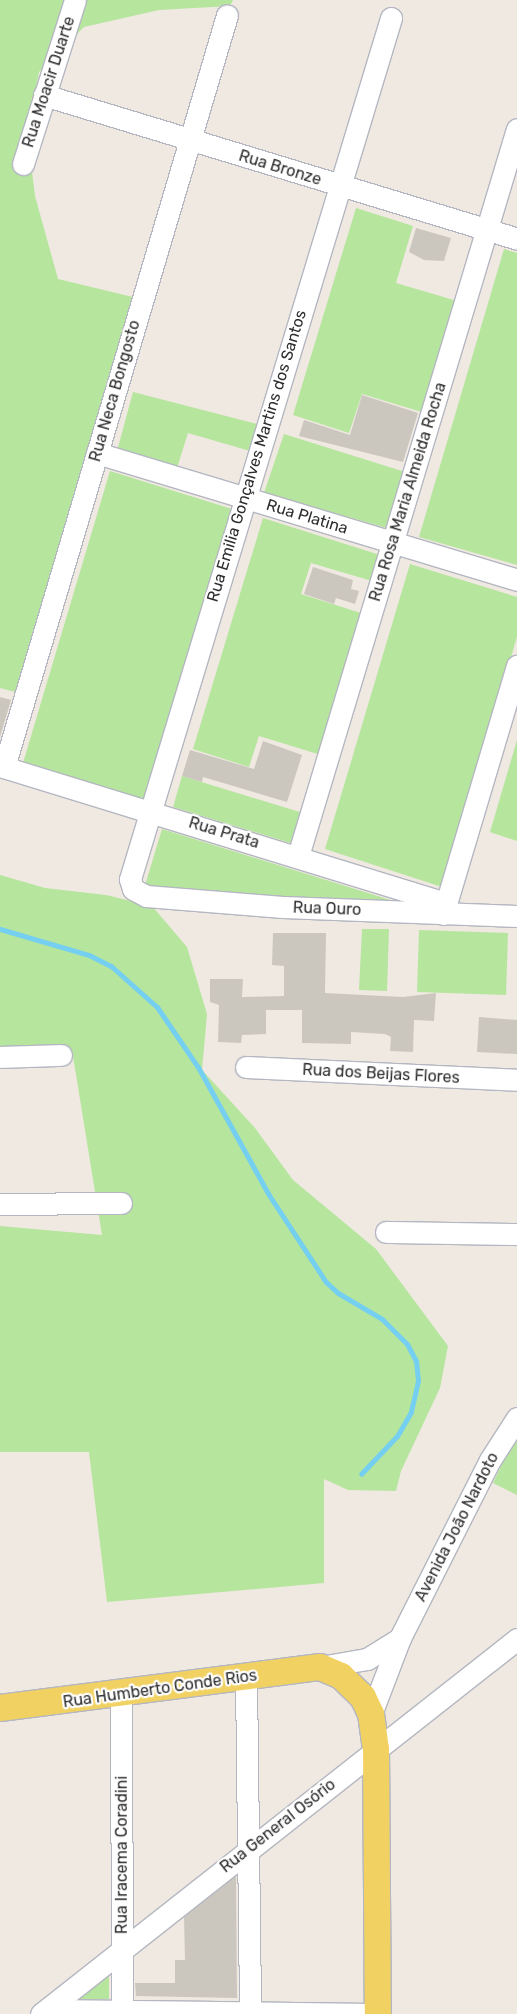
<!DOCTYPE html>
<html>
<head>
<meta charset="utf-8">
<style>
  body { margin:0 }
  #map { position:relative; width:517px; height:2014px; overflow:hidden; background:#efe9e1; font-family:Rubik,sans-serif }
  div>[style] { position:absolute }
  .green>* { inset:0; background:#b6e59e }
  .stream>* { height:5px; margin:-2.5px; padding:0 2.5px; transform-origin:2.5px; border-radius:2.5px; background:#75cff0 }
  .building>* { inset:0; background:#cbc7bf }
  .roads { filter:drop-shadow(1px 0 #b4b7c1) drop-shadow(-1px 0 #b4b7c1) drop-shadow(0 1px #b4b7c1) drop-shadow(0 -1px #b4b7c1) }
  .minor>* { height:21px; margin:-10.5px; padding:0 10.5px; transform-origin:10.5px; border-radius:10.5px; background:#fff }
  .major>* { height:26px; margin:-13px; padding:0 13px; transform-origin:13px; border-radius:13px; background:#f2d163 }
  span { translate:-50% -50%; white-space:nowrap; text-align:center; line-height:1.15; -webkit-text-stroke:4.5px #fff; paint-order:stroke }
  .street-label { font-size:16px; color:#2e2e2e }
</style>
</head>
<body>
<div id="map">
  <div class="green">
    <i style="clip-path:polygon(0 0,233px 0,230px 6px,159px 10px,84px 27px,39px 72px,27px 132px,35px 196px,58px 279px,137px 298px,19px 693px,0 688px)"></i>
    <i style="clip-path:polygon(356px 208px,413px 226px,396px 283px,457px 301px,425px 413px,362px 394px,349px 433px,293px 415px)"></i>
    <i style="clip-path:polygon(504px 249px,517px 253px,517px 565px,419px 537px)"></i>
    <i style="clip-path:polygon(133px 392px,257px 424px,250px 451px,188px 433px,177px 468px,117px 451px)"></i>
    <i style="clip-path:polygon(284px 434px,405px 472px,387px 528px,264px 493px)"></i>
    <i style="clip-path:polygon(110px 471px,232px 509px,146px 800px,23px 763px)"></i>
    <i style="clip-path:polygon(263px 518px,380px 555px,372px 581px,311px 563px,301px 594px,364px 614px,321px 755px,259px 736px,249px 767px,193px 749px)"></i>
    <i style="clip-path:polygon(410px 564px,517px 597px,517px 637px,442px 887px,325px 849px)"></i>
    <i style="clip-path:polygon(517px 740px,517px 841px,490px 832px)"></i>
    <i style="clip-path:polygon(182px 776px,303px 813px,294px 844px,173px 807px)"></i>
    <i style="clip-path:polygon(162px 829px,400px 903px,143px 892px)"></i>
    <i style="clip-path:polygon(0 875px,45px 888px,106px 895px,152px 906px,187px 947px,207px 1014px,202px 1070px,255px 1128px,293px 1180px,376px 1249px,448px 1346px,440px 1388px,401px 1471px,396px 1491px,348px 1490px,324px 1479px,324px 1583px,107px 1602px,89px 1452px,0 1452px,0 1226px,102px 1235px,72px 1050px,0 1052px)"></i>
    <i style="clip-path:polygon(362px 929px,389px 929px,387px 991px,359px 990px)"></i>
    <i style="clip-path:polygon(419px 930px,508px 933px,506px 995px,417px 992px)"></i>
    <i style="clip-path:polygon(517px 1433px,517px 1495px,493px 1483px)"></i>
    <i style="clip-path:polygon(109px 1969px,109px 1999px,74px 1999px)"></i>
  </div>
  <div class="stream">
    <i style="left:0;top:929px;width:93px;rotate:16.3deg"></i>
    <i style="left:89px;top:955px;width:25px;rotate:27deg"></i>
    <i style="left:111px;top:966px;width:62px;rotate:41.7deg"></i>
    <i style="left:157px;top:1007px;width:73px;rotate:55.7deg"></i>
    <i style="left:198px;top:1067px;width:146px;rotate:61deg"></i>
    <i style="left:269px;top:1195px;width:104px;rotate:56.8deg"></i>
    <i style="left:326px;top:1282px;width:16px;rotate:43deg"></i>
    <i style="left:338px;top:1293px;width:51px;rotate:30.6deg"></i>
    <i style="left:382px;top:1319px;width:35px;rotate:45deg"></i>
    <i style="left:407px;top:1344px;width:19px;rotate:62deg"></i>
    <i style="left:416px;top:1361px;width:20px;rotate:84deg"></i>
    <i style="left:418px;top:1381px;width:32px;rotate:103deg"></i>
    <i style="left:411px;top:1412px;width:28px;rotate:120deg"></i>
    <i style="left:397px;top:1436px;width:52px;rotate:133.5deg"></i>
  </div>
  <div class="building">
    <i style="clip-path:polygon(416px 228px,451px 238px,444px 261px,424px 260px,409px 252px)"></i>
    <i style="clip-path:polygon(362px 395px,418px 413px,403px 462px,299px 436px,304px 420px,350px 435px)"></i>
    <i style="clip-path:polygon(313px 567px,353px 580px,351px 589px,359px 591px,355px 604px,336px 598px,334px 604px,304px 594px)"></i>
    <i style="clip-path:polygon(0 697px,11px 700px,0 737px)"></i>
    <i style="clip-path:polygon(263px 741px,302px 755px,287px 802px,203px 777px,202px 782px,182px 776px,190px 750px,254px 769px)"></i>
    <i style="clip-path:polygon(273px 933px,326px 933px,325px 993px,403px 997px,436px 993px,434px 1021px,414px 1020px,413px 1052px,390px 1051px,391px 1037px,385px 1034px,351px 1032px,351px 1044px,302px 1043px,302px 1010px,266px 1010px,266px 1034px,242px 1035px,241px 1043px,218px 1042px,219px 1005px,210px 1002px,210px 979px,243px 979px,242px 997px,284px 996px,284px 966px,272px 965px)"></i>
    <i style="clip-path:polygon(479px 1017px,517px 1020px,517px 1054px,477px 1052px)"></i>
    <i style="clip-path:polygon(236px 1876px,237px 1998px,136px 1996px,135px 1983px,175px 1983px,175px 1960px,185px 1960px,184px 1917px)"></i>
  </div>
  <div class="roads">
    <div class="minor">
      <i style="left:391px;top:18px;width:900px;rotate:106.86deg"></i>
      <i style="left:130px;top:879px;width:10px;rotate:73deg"></i>
      <i style="left:133px;top:889px;width:15px;rotate:28deg"></i>
      <i style="left:146px;top:896px;width:137px;rotate:4.6deg"></i>
      <i style="left:283px;top:907px;width:234px;rotate:2.2deg"></i>
      <i style="left:44px;top:95px;width:494px;rotate:16.9deg"></i>
      <i style="left:23px;top:164px;width:172px;rotate:-72.4deg"></i>
      <i style="left:97px;top:453px;width:439px;rotate:16.8deg"></i>
      <i style="left:0;top:766px;width:467px;rotate:17.1deg"></i>
      <i style="left:4px;top:767px;width:784px;rotate:-73.48deg"></i>
      <i style="left:298px;top:856px;width:759px;rotate:-73.24deg"></i>
      <i style="left:443px;top:914px;width:259px;rotate:-73.4deg"></i>
      <i style="left:0;top:1057px;width:61px;rotate:-1.9deg"></i>
      <i style="left:246px;top:1067px;width:271px;rotate:2.7deg"></i>
      <i style="left:0;top:1204px;width:121px;rotate:-0.5deg"></i>
      <i style="left:386px;top:1232px;width:131px;rotate:0.9deg"></i>
      <i style="left:320px;top:1667px;width:48px;rotate:-9.7deg"></i>
      <i style="left:367px;top:1659px;width:39px;rotate:-32deg"></i>
      <i style="left:246px;top:1677px;width:337px;rotate:89.3deg"></i>
      <i style="left:121px;top:1695px;width:319px;rotate:89.8deg"></i>
      <i style="left:371px;top:1714px;width:81px;rotate:-69.1deg"></i>
      <i style="left:400px;top:1638px;width:199px;rotate:-63.2deg"></i>
      <i style="left:490px;top:1460px;width:50px;rotate:-57.3deg"></i>
      <i style="left:47px;top:2010px;width:326px;rotate:0.7deg"></i>
      <i style="left:41px;top:2014px;width:606px;rotate:-38.23deg"></i>
    </div>
    <div class="major">
      <i style="left:0;top:1708px;width:323px;rotate:-7.3deg"></i>
      <i style="left:320px;top:1667px;width:23px;rotate:23deg"></i>
      <i style="left:341px;top:1676px;width:30px;rotate:44deg"></i>
      <i style="left:363px;top:1697px;width:19px;rotate:65deg"></i>
      <i style="left:371px;top:1714px;width:35px;rotate:82deg"></i>
      <i style="left:376px;top:1749px;width:265px;rotate:89.6deg"></i>
    </div>
  </div>
  <div class="street-label">
    <span style="left:49px;top:82px;rotate:-72deg">Rua Moacir Duarte</span>
    <span style="left:280px;top:168px;rotate:17deg">Rua Bronze</span>
    <span style="left:115px;top:391px;rotate:-74deg">Rua Neca Bongosto</span>
    <span style="left:257px;top:456px;rotate:-73deg">Rua Emilia Gonçalves Martins dos Santos</span>
    <span style="left:408px;top:492px;rotate:-73deg">Rua Rosa Maria Almeida Rocha</span>
    <span style="left:307px;top:517px;rotate:17deg">Rua Platina</span>
    <span style="left:224px;top:833px;rotate:17deg">Rua Prata</span>
    <span style="left:327px;top:909px;rotate:2deg">Rua Ouro</span>
    <span style="left:381px;top:1074px;rotate:3deg">Rua dos Beijas Flores</span>
    <span style="left:457px;top:1527px;rotate:-63deg">Avenida João Nardoto</span>
    <span style="left:160px;top:1689px;rotate:-8deg">Rua Humberto Conde Rios</span>
    <span style="left:278px;top:1826px;rotate:-38deg">Rua General Osório</span>
    <span style="left:122px;top:1855px;rotate:-90deg">Rua Iracema Coradini</span>
  </div>
</div>
</body>
</html>
